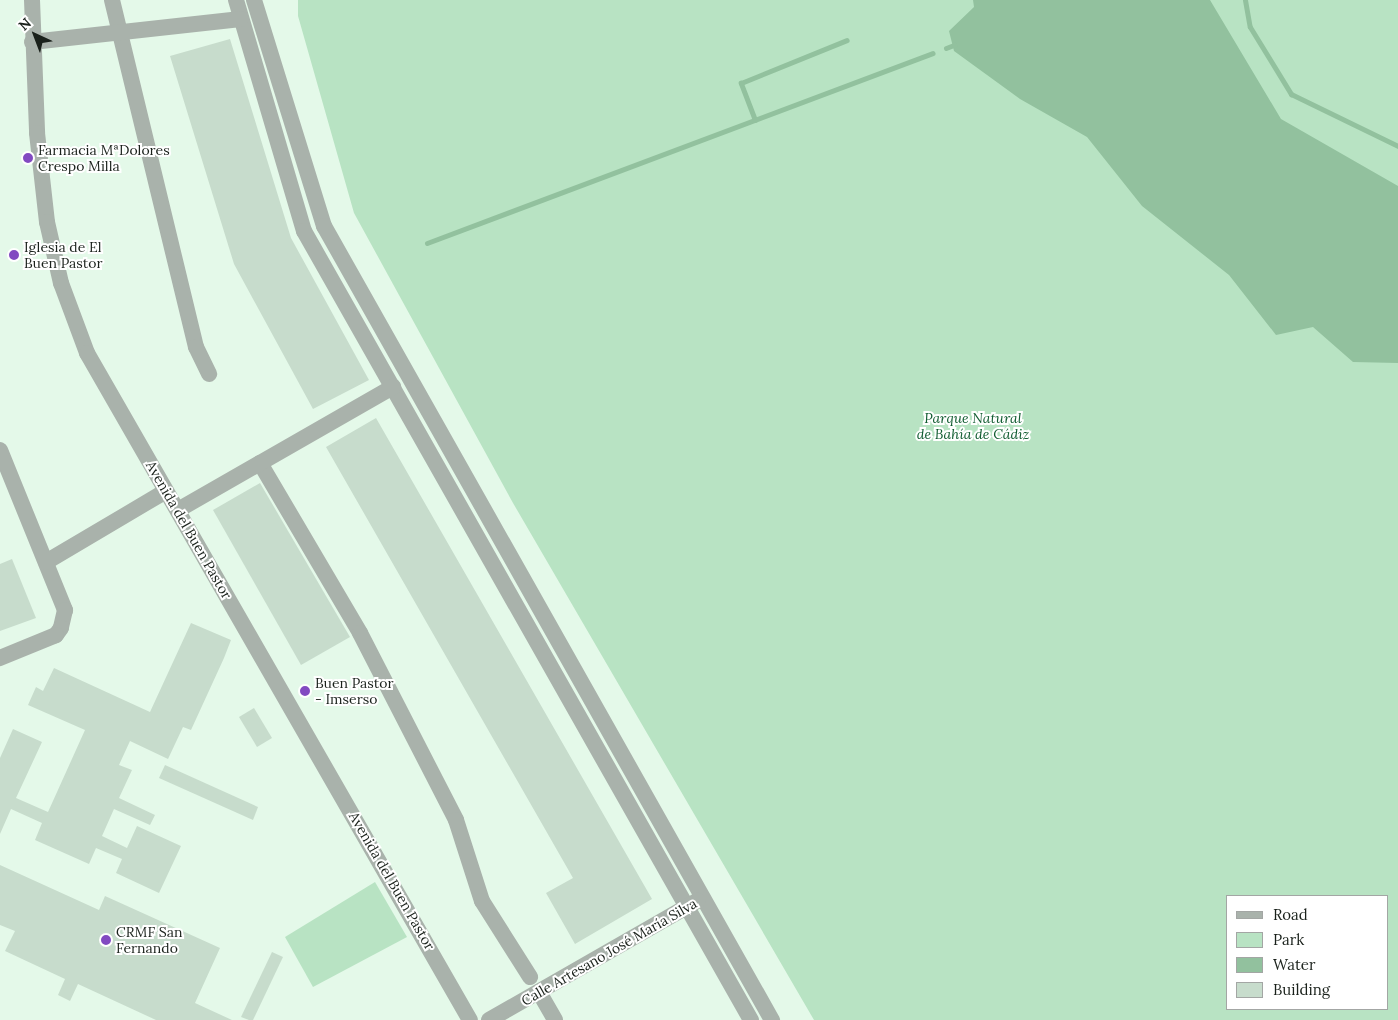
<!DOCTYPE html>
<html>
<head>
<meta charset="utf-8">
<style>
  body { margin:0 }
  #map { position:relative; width:1398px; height:1020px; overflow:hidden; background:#e4f9e9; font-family:Lora,serif }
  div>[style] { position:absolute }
  .green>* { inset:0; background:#b8e3c3 }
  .water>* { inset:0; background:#92c19e }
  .stream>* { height:5px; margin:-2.5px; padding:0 2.5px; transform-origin:2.5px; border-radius:2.5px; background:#92c19e }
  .building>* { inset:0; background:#c7dccc }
  .minor>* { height:16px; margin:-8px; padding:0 8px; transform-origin:8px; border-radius:8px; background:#a9b2ab }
  .dots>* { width:14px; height:14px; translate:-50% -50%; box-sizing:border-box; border:2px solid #fff; border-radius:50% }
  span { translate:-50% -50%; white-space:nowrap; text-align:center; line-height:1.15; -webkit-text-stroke:4px #fff; paint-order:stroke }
  .poi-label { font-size:14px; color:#1a211b }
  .left { translate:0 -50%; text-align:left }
  .park-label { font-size:14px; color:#105c30; font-style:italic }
  .street-label { font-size:14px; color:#1a211b }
  .legend { position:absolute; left:1226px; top:895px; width:162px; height:115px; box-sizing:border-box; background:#fff; border:1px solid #a3a6a4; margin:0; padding:6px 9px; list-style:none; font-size:15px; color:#1a211b }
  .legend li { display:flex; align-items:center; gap:10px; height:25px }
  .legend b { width:25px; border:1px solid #a3a6a4 }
  .north { position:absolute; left:10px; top:10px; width:50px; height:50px; -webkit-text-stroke:4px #fff; paint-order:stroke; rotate:317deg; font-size:14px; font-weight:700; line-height:20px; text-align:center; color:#1a211b }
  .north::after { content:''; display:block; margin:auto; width:18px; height:22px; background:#1a211b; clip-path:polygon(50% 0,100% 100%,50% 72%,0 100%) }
</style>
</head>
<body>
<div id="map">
  <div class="green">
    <i style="clip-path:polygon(evenodd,298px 0,1398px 0,1398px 1020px,814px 1020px,513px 503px,354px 213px,298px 16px,298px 0,1227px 896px,1387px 896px,1387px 1009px,1227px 1009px,1227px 896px)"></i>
    <i style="clip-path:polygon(375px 882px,407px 937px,313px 987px,285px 937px)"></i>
  </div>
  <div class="water">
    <i style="clip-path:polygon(973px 0,1210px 0,1281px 119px,1398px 186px,1398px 363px,1353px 362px,1313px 327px,1276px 335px,1229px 275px,1142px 206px,1087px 137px,1020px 99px,954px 51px,949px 31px,974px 7px)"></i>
  </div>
  <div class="stream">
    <i style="left:1245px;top:0;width:27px;rotate:80deg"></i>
    <i style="left:1250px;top:27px;width:79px;rotate:58.5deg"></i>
    <i style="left:1291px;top:94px;width:119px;rotate:25.9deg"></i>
    <i style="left:946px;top:48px;width:9px;rotate:-21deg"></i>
    <i style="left:755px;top:120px;width:40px;rotate:-111deg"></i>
    <i style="left:741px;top:83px;width:114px;rotate:-22.1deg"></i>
    <i style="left:427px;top:243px;width:540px;rotate:-20.58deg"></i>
  </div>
  <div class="building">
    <i style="clip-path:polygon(230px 39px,291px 238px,369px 380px,313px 409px,234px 264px,170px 56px)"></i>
    <i style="clip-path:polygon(376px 418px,652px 899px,575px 944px,546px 893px,573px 878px,326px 447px)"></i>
    <i style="clip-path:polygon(260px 483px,350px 637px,301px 665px,213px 510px)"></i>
    <i style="clip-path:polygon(12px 559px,36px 618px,0 631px,0 564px)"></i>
    <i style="clip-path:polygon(191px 623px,231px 640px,224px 658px,191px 730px,183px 727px,168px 759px,130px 741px,119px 765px,132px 770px,119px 798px,155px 815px,150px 825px,114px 809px,102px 836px,127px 848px,137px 826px,181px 846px,159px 893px,116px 873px,122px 859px,96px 848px,89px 864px,35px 840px,42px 823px,11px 809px,0 834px,0 758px,13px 729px,42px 742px,16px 798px,48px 812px,85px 730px,28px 705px,36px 687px,43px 691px,54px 668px,150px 712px)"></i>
    <i style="clip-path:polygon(254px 708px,272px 738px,257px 747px,239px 717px)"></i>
    <i style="clip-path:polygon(165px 765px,258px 807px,253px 820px,159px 778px)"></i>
    <i style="clip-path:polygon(0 865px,99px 910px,105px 896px,220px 948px,195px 1003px,232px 1020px,156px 1020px,78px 984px,70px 1001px,58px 995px,65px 979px,5px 951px,15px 931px,0 925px)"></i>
    <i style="clip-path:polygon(272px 952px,283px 957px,253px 1020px,249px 1020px,241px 1017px)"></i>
  </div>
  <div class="minor">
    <i style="left:32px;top:0;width:133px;rotate:87.8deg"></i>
    <i style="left:37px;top:133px;width:90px;rotate:83.6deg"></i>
    <i style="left:47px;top:222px;width:63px;rotate:77.1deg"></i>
    <i style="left:61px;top:283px;width:75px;rotate:69.6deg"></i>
    <i style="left:87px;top:353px;width:769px;rotate:60.14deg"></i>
    <i style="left:112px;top:0;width:357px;rotate:76.4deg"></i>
    <i style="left:196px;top:347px;width:30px;rotate:64deg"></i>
    <i style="left:236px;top:0;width:241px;rotate:73.6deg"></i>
    <i style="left:304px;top:231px;width:907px;rotate:60.47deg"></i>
    <i style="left:254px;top:0;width:237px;rotate:72.8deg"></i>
    <i style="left:324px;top:226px;width:912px;rotate:60.57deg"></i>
    <i style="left:32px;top:42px;width:210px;rotate:-6.3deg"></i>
    <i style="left:0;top:450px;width:173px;rotate:67.9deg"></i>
    <i style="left:65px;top:610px;width:18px;rotate:103deg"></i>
    <i style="left:61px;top:628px;width:9px;rotate:126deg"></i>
    <i style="left:56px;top:635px;width:61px;rotate:157.7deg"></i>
    <i style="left:260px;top:463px;width:197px;rotate:59.5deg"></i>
    <i style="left:360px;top:633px;width:210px;rotate:62.8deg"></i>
    <i style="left:456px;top:820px;width:85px;rotate:72.2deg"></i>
    <i style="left:482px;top:901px;width:90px;rotate:57.7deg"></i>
    <i style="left:178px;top:510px;width:248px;rotate:-29.8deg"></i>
    <i style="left:46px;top:562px;width:139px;rotate:-30.6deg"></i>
    <i style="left:539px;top:992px;width:32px;rotate:60deg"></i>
    <i style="left:489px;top:1020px;width:240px;rotate:-29.8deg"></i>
  </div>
  <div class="dots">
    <i style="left:28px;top:158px;background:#824ac1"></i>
    <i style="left:14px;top:255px;background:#824ac1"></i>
    <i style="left:305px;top:691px;background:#824ac1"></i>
    <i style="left:106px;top:940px;background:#824ac1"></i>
  </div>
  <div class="poi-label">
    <span class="left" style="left:38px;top:158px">Farmacia MªDolores<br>Crespo Milla</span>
    <span class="left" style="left:24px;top:255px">Iglesia de El<br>Buen Pastor</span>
    <span class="left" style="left:315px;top:691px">Buen Pastor<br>- Imserso</span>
    <span class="left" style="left:116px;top:940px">CRMF San<br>Fernando</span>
  </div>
  <div class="park-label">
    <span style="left:973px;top:426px">Parque Natural<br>de Bahía de Cádiz</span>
  </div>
  <div class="street-label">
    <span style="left:189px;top:530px;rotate:60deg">Avenida del Buen Pastor</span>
    <span style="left:392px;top:881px;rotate:60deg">Avenida del Buen Pastor</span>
    <span style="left:609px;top:952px;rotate:-30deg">Calle Artesano José María Silva</span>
  </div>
  <ul class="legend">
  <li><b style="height:6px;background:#a9b2ab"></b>Road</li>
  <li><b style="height:14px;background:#b8e3c3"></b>Park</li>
  <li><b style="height:14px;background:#92c19e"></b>Water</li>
  <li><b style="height:14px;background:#c7dccc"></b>Building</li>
  </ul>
  <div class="north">N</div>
</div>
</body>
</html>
